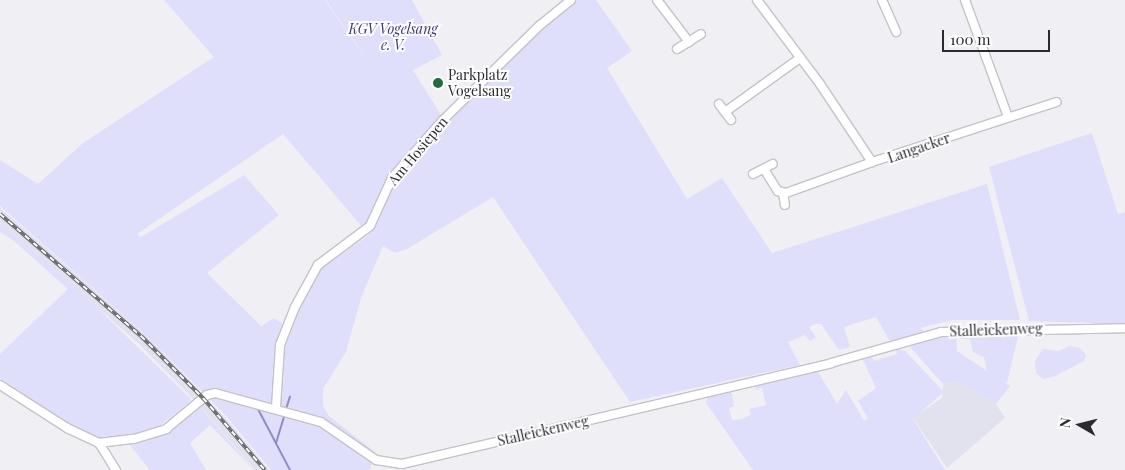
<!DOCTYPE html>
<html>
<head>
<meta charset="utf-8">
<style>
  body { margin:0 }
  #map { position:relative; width:1125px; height:470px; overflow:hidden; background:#efeff4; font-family:"Playfair Display",serif }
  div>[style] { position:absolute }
  .built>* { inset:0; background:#e2e2ee }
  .green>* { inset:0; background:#e0dffb }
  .stream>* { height:2px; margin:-1px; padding:0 1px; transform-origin:1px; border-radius:1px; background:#908cc1 }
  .roads { filter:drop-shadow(1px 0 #c3c3c8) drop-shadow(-1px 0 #c3c3c8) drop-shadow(0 1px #c3c3c8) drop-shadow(0 -1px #c3c3c8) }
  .minor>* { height:8px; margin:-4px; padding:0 4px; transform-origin:4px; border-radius:4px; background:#fff }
  .rail>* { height:4px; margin-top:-2px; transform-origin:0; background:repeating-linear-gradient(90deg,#fdfdff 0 5.5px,#68686a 0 11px); box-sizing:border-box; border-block:1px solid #68686a }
  .dots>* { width:14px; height:14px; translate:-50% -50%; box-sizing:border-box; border:2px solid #fdfdff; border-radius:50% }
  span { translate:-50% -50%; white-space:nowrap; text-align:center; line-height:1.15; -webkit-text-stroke:4px #fdfdff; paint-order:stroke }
  .park-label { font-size:14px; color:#413678; font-style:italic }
  .poi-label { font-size:14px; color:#2b2b2d }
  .left { translate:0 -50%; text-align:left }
  .street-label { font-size:14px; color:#2b2b2d }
  .north { position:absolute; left:1055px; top:400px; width:50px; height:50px; -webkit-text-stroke:4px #fdfdff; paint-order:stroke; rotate:278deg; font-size:14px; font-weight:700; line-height:20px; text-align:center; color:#2b2b2d }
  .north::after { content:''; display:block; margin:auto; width:18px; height:22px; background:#2b2b2d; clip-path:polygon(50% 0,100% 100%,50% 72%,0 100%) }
  .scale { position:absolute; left:942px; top:30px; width:108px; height:22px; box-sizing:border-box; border:2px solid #2b2b2d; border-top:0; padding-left:6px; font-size:15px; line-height:18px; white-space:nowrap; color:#2b2b2d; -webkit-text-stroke:4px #fdfdff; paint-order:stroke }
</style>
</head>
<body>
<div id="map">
  <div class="built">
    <i style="clip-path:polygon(0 208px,144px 333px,229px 422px,269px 470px,255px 470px,199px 405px,138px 343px,0 223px)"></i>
    <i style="clip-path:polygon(956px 382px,996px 404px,1005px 418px,947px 468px,913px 418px,942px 398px,943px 384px)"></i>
  </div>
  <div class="green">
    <i style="clip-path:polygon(evenodd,164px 0,325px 0,382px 82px,326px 0,412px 0,442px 55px,413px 70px,443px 118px,558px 13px,577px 0,596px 0,632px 51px,607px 68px,687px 199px,722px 178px,772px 253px,987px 184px,1020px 320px,952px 320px,920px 328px,926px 333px,891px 343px,876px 317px,844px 327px,850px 347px,839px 350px,821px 324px,815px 324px,809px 327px,816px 337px,810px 341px,805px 335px,788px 342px,800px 365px,630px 402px,493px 197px,407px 249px,395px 253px,383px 246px,361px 298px,346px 352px,323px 389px,323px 406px,329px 416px,375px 452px,370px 470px,271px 470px,228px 418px,144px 333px,0 206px,0 160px,38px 184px,83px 143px,214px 57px,164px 0,283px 134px,369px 235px,322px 268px,308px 290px,284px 343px,277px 406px,301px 413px,274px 406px,282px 323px,274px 318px,261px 326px,207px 273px,279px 215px,244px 175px,141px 237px,137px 234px,283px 134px)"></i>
    <i style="clip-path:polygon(1092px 133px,1118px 214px,1125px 212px,1125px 324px,1029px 321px,989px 167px)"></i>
    <i style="clip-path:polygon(0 223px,81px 292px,191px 399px,186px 405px,153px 431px,101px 439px,57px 419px,0 378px,0 354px,68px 289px,13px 240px,0 232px)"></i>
    <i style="clip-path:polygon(1019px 332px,1007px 383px,1001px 380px,1010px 386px,996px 404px,956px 382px,943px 384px,910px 347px,912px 342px,956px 333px,957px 351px,987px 371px,984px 357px,973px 352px,970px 339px,960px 339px,959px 333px)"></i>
    <i style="clip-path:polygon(1069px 346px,1080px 348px,1086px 355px,1084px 361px,1053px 377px,1043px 379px,1036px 373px,1035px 361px,1043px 349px,1059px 351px)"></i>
    <i style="clip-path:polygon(896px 348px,905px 351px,944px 392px,913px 419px,945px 470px,753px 470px,706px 403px,708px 395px,731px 389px,734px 406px,729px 408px,732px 420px,741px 419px,751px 415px,749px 409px,766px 405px,762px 388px,756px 390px,754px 384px,817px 370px,837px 404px,846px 390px,864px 421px,868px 418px,858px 401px,876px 388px,862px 358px,871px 355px,874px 361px,897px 354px)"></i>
    <i style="clip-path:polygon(200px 407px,254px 470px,210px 425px,190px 443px,206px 470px,150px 470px,129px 444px,162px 433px)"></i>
  </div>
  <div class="stream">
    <i style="left:258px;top:409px;width:69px;rotate:62.3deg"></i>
    <i style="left:286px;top:409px;width:13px;rotate:-72deg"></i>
    <i style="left:276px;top:443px;width:30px;rotate:-73deg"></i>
  </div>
  <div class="roads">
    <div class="minor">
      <i style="left:657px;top:0;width:53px;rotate:52.7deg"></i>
      <i style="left:757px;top:0;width:105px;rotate:53.1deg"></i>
      <i style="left:820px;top:84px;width:94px;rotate:56.3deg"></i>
      <i style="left:872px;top:162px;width:194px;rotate:-18deg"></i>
      <i style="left:882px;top:0;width:35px;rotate:66deg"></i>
      <i style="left:965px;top:0;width:125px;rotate:69.8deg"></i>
      <i style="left:677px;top:49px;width:28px;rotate:-32deg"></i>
      <i style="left:719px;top:104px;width:20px;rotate:53deg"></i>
      <i style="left:725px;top:112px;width:92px;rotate:-35.8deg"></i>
      <i style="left:764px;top:169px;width:26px;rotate:58deg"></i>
      <i style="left:778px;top:191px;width:8px;rotate:14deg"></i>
      <i style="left:786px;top:193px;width:91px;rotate:-19.8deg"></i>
      <i style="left:753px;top:174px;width:22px;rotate:-27deg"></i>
      <i style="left:783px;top:193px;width:12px;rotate:81deg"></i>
      <i style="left:0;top:385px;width:80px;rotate:32.7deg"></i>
      <i style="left:67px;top:428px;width:35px;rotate:25deg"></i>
      <i style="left:99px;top:443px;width:35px;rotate:-7deg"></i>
      <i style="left:134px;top:439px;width:34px;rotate:-17deg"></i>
      <i style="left:166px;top:429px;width:53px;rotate:-39.7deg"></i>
      <i style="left:207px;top:395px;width:8px;rotate:-14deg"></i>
      <i style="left:215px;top:393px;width:110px;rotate:15.3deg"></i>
      <i style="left:321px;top:422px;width:67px;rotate:34.6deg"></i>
      <i style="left:376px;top:460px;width:26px;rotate:9deg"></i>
      <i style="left:402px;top:464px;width:441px;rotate:-13.2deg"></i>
      <i style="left:831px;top:363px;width:114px;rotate:-15.7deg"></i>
      <i style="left:941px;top:332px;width:184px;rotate:-1.2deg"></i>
      <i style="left:276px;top:407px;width:62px;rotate:-86.3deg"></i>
      <i style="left:280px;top:345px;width:41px;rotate:-68.5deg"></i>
      <i style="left:295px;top:307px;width:48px;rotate:-61.3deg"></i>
      <i style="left:318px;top:265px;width:65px;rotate:-36.9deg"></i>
      <i style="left:370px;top:226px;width:53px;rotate:-65.4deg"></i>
      <i style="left:392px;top:178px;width:76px;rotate:-48.7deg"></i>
      <i style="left:442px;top:121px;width:136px;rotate:-44.4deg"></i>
      <i style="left:539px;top:26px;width:41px;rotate:-39.1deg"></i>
      <i style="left:99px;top:443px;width:32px;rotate:58deg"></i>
    </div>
  </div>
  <div class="rail">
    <i style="left:0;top:214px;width:186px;rotate:40.9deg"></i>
    <i style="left:141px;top:336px;width:88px;rotate:45deg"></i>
    <i style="left:203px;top:398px;width:95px;rotate:49.3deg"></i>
  </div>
  <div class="dots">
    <i style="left:438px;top:83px;background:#216d3b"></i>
  </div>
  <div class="park-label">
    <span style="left:393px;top:37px">KGV Vogelsang<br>e. V.</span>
  </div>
  <div class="poi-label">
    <span class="left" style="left:448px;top:83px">Parkplatz<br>Vogelsang</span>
  </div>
  <div class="street-label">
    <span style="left:919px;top:148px;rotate:-19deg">Langacker</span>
    <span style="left:418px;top:151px;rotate:-50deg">Am Hosiepen</span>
    <span style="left:996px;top:330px;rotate:-2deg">Stalleickenweg</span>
    <span style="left:543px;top:431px;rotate:-13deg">Stalleickenweg</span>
  </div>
  <div class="north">N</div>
  <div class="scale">100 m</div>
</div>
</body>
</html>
